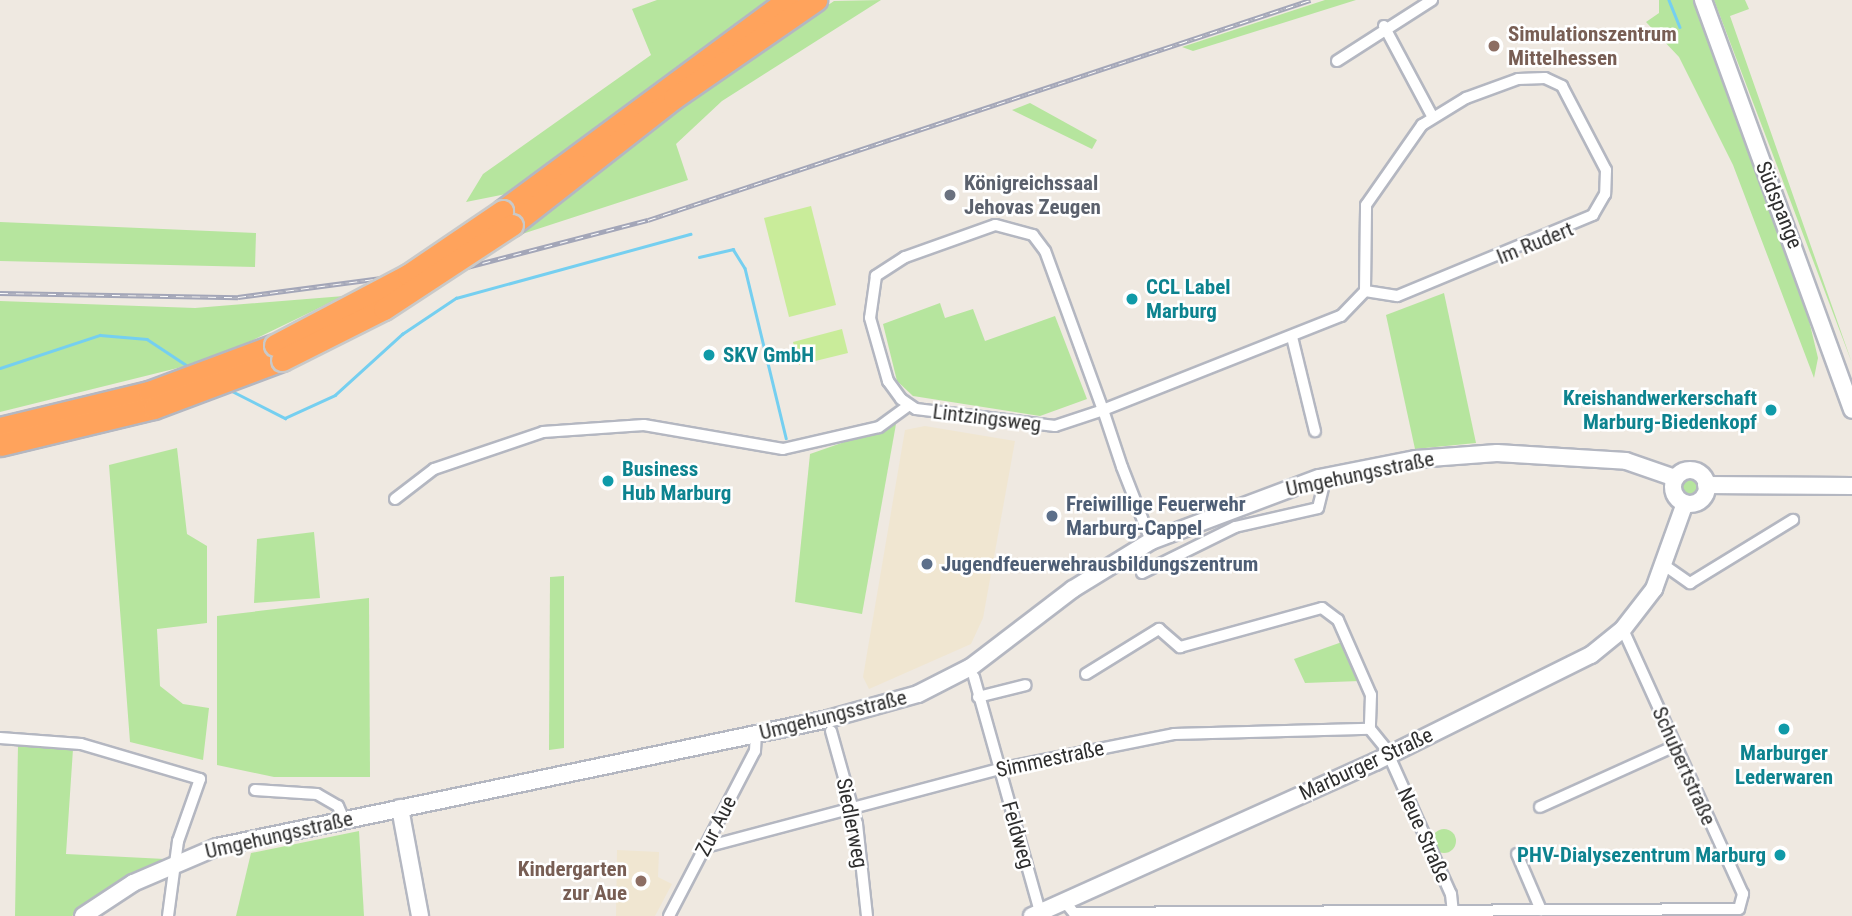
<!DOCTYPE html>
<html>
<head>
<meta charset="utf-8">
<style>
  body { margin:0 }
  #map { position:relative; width:1852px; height:916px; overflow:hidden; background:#efe9e1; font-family:"Roboto Condensed",sans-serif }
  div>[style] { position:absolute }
  .education>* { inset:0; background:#f0e6d1 }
  .green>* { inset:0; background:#b6e59e }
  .round { border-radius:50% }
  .pitch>* { inset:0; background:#c9ec9a }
  .stream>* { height:2.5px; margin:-1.25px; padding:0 1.25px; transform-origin:1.25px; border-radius:1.25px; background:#75cff0 }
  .roads { filter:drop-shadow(2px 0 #b4b7c1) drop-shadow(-2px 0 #b4b7c1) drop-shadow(0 2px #b4b7c1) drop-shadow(0 -2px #b4b7c1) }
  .street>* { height:10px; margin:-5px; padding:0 5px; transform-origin:5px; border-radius:5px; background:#fff }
  .secondary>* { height:16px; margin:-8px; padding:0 8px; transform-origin:8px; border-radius:8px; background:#fff }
  .secondary>.ring { margin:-8px; padding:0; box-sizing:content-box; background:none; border:16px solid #fff; border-radius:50% }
  .highway>* { height:21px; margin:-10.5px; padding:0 10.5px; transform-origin:10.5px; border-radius:10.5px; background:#ffa35c }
  .rail>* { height:5px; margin-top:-2.5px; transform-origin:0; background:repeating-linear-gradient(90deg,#fff 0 8px,#a3a6b8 0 16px); box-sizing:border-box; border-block:2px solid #a3a6b8 }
  .bridges { filter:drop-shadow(2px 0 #c9c9c9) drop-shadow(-2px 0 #c9c9c9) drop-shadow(0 2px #c9c9c9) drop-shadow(0 -2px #c9c9c9) }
  .highway-bridge>* { height:21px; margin:-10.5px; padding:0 10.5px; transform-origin:10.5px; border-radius:10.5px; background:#ffa35c }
  .dots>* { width:19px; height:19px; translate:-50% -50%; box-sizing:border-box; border:4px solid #fff; border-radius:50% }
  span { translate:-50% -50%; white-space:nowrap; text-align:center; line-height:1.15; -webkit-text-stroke:5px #fff; paint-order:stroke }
  .education-label { font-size:21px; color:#785e54; font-weight:700 }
  .left { translate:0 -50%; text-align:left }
  .right { translate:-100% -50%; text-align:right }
  .worship-label { font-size:21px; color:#5b616d; font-weight:700 }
  .street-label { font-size:21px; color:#2e2e2e }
  .culture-label { font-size:21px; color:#0d838f; font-weight:700 }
  .service-label { font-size:21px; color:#4e5e75; font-weight:700 }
</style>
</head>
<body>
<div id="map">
  <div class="education">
    <i style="clip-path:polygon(925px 426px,1015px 441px,983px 618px,971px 644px,869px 689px,863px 677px,905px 430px)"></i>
    <i style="clip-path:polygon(617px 850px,659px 852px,658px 877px,672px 884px,655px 916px,616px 916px)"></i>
  </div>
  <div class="green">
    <i style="clip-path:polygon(657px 0,767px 0,506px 194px,466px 202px,483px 174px,651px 55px,632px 9px)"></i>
    <i style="clip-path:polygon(881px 0,722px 101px,676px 144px,688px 180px,516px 236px,711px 85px,834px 1px)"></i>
    <i style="clip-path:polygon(1325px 0,1356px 0,1193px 51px,1182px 47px)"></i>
    <i style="clip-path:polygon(1659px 0,1694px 0,1796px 266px,1818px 358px,1814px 378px,1733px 165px,1679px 57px,1646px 22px,1659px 13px)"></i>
    <i style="clip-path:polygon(1714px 0,1745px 0,1749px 9px,1730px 16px,1852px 363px)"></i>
    <i style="clip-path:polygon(1030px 103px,1097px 140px,1092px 149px,1012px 110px)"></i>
    <i style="clip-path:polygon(0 222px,256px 233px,255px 267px,0 261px)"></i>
    <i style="clip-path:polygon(1444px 293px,1476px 443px,1415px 449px,1386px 315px)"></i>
    <i style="clip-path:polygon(344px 296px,214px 359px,0 412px,0 301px,195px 308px)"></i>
    <i style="clip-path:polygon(940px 303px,945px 318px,973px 309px,985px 341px,1055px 316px,1087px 399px,1040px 416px,913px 396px,897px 381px,883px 324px)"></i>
    <i style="clip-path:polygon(896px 424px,862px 614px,795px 602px,810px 454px)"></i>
    <i style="clip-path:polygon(177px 448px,187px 534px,207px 546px,207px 623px,157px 629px,160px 686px,183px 704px,209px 708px,203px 760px,130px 742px,109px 465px)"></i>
    <i class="round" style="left:1680px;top:478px;width:18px;height:18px"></i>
    <i style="clip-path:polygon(314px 532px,320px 598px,254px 603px,257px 539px)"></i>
    <i style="clip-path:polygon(564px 576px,564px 748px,549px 750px,550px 577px)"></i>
    <i style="clip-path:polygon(369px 598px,370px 777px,274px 777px,217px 765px,217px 616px)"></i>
    <i style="clip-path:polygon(1342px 642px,1360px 681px,1305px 683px,1294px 659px)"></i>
    <i style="clip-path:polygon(18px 745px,73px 749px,66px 854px,165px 859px,72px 916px,15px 916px)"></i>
    <i class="round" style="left:1432px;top:829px;width:24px;height:24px"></i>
    <i style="clip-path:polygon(359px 831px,364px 916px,236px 916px,251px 853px)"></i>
  </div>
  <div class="pitch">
    <i style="clip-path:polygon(811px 206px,836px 305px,789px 317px,764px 218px)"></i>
    <i style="clip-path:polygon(842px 329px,848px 353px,799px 365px,793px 342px)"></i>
  </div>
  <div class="stream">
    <i style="left:1669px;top:0;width:29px;rotate:68deg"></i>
    <i style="left:699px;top:257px;width:35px;rotate:-13deg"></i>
    <i style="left:733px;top:249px;width:22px;rotate:58deg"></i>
    <i style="left:745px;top:268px;width:175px;rotate:76.4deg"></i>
    <i style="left:0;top:368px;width:105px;rotate:-18.3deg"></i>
    <i style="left:100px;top:335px;width:47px;rotate:4.9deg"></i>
    <i style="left:147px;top:339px;width:53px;rotate:33.4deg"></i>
    <i style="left:230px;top:390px;width:62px;rotate:27deg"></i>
    <i style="left:285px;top:418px;width:55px;rotate:-24.7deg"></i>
    <i style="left:335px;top:395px;width:91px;rotate:-42.3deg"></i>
    <i style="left:402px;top:334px;width:65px;rotate:-33.7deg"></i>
    <i style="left:456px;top:298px;width:243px;rotate:-15.3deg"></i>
  </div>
  <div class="roads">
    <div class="street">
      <i style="left:1384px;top:26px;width:102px;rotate:61.9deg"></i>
      <i style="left:1337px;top:61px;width:113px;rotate:-32.7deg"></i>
      <i style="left:1292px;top:337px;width:97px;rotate:76.3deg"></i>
      <i style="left:395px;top:499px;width:49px;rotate:-37.6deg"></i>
      <i style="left:434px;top:469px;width:115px;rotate:-18.7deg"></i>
      <i style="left:543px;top:432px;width:101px;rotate:-4deg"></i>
      <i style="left:644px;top:425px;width:141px;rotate:9.8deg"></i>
      <i style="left:783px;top:449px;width:98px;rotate:-12.9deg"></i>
      <i style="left:879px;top:427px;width:37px;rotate:-36deg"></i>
      <i style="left:1151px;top:541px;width:79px;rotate:-111.4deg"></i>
      <i style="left:1122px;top:467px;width:60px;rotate:-108.4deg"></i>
      <i style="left:1103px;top:410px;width:169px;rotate:-110deg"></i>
      <i style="left:1045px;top:251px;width:20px;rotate:-127deg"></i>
      <i style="left:1033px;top:235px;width:39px;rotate:-165deg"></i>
      <i style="left:995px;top:225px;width:96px;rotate:160.4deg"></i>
      <i style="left:905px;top:257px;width:35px;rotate:147deg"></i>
      <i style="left:876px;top:276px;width:42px;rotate:98.1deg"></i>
      <i style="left:870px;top:318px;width:66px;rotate:74.1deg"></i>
      <i style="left:888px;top:381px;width:22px;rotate:54deg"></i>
      <i style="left:901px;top:399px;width:18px;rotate:34deg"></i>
      <i style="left:916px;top:409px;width:140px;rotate:7deg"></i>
      <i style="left:1055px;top:426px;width:51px;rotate:-18.4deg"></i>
      <i style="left:1103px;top:410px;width:256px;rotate:-21.6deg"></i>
      <i style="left:1341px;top:316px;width:35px;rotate:-46deg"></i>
      <i style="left:1365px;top:291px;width:86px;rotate:-89.3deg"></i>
      <i style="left:1366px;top:205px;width:98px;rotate:-55deg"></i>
      <i style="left:1422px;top:125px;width:52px;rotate:-31.5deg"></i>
      <i style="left:1466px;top:98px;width:55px;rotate:-20.1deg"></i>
      <i style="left:1518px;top:79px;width:27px;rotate:-2deg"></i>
      <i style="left:1545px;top:78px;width:19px;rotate:25deg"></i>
      <i style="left:1562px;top:86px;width:95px;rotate:62.4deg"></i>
      <i style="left:1606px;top:170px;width:24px;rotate:92deg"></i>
      <i style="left:1605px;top:194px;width:24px;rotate:120deg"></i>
      <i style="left:1593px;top:215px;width:212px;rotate:157.5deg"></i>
      <i style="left:1397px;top:296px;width:32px;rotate:-171deg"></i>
      <i style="left:1664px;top:565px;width:32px;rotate:35deg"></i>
      <i style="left:1690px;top:583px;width:121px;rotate:-31.5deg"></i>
      <i style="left:1142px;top:573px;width:104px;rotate:-26.3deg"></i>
      <i style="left:1235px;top:527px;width:85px;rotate:-12.9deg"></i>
      <i style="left:1318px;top:508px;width:33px;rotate:-76deg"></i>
      <i style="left:1086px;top:674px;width:86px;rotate:-31.7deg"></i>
      <i style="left:1159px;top:629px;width:28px;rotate:41deg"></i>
      <i style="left:1180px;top:647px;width:147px;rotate:-15.4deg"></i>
      <i style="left:1322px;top:608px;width:20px;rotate:37deg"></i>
      <i style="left:1338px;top:620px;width:82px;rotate:66.3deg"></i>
      <i style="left:1371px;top:695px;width:34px;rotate:92deg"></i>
      <i style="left:974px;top:677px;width:248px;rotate:74.3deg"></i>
      <i style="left:978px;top:697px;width:49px;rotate:-14deg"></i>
      <i style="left:831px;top:731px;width:97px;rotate:74.4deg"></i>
      <i style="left:857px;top:824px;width:93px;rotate:83.8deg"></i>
      <i style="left:0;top:738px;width:81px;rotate:4.2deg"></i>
      <i style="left:81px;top:744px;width:124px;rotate:16.4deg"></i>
      <i style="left:200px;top:779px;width:66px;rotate:109.5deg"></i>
      <i style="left:178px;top:841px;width:76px;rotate:97.6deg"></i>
      <i style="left:255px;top:790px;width:62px;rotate:3.7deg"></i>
      <i style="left:317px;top:794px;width:24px;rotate:30deg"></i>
      <i style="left:338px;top:806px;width:15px;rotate:67deg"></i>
      <i style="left:1540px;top:807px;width:148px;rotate:-24.3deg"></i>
      <i style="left:706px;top:847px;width:303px;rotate:-14.9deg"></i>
      <i style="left:999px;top:769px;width:178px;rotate:-11.3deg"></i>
      <i style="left:1174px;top:734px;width:196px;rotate:-1.5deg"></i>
      <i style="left:1370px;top:729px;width:26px;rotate:51deg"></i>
      <i style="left:1386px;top:749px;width:159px;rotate:65.9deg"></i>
      <i style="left:1451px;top:894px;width:19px;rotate:84deg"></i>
      <i style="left:1517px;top:854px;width:61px;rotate:66.8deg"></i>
      <i style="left:1065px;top:902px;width:14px;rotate:51deg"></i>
      <i style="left:1074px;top:913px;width:665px;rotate:-0.34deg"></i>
      <i style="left:1739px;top:909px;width:16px;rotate:-75deg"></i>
      <i style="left:1743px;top:894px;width:291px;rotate:-114.4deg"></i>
      <i style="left:669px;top:916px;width:186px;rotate:-62.5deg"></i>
      <i style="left:755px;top:751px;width:17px;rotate:-87deg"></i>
    </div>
    <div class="secondary">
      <i style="left:1703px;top:0;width:436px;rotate:70deg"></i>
      <i class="ring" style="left:1673px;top:470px;width:18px;height:18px"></i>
      <i style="left:1706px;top:485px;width:146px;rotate:0.4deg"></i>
      <i style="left:400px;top:808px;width:110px;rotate:79.5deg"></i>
      <i style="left:83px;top:916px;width:60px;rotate:-33.4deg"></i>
      <i style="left:133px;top:883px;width:91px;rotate:-23.2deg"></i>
      <i style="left:217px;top:847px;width:624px;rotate:-11.83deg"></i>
      <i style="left:828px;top:719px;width:93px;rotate:-15.5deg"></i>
      <i style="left:918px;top:694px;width:59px;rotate:-27deg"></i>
      <i style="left:971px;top:667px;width:128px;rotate:-37.4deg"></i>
      <i style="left:1073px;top:589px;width:92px;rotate:-31.6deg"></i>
      <i style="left:1151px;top:541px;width:179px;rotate:-20.6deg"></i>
      <i style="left:1319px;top:478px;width:99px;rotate:-11.1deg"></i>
      <i style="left:1416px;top:459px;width:81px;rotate:-4.2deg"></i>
      <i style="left:1497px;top:453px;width:129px;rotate:3.5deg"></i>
      <i style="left:1626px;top:461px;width:52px;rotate:19.1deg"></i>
      <i style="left:1032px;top:916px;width:376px;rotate:-24.2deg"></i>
      <i style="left:1375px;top:762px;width:241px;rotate:-26.4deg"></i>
      <i style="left:1591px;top:655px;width:41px;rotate:-39.1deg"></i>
      <i style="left:1623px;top:629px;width:51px;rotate:-52.2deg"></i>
      <i style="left:1654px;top:589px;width:91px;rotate:-70.2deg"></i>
    </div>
    <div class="highway">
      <i style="left:502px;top:211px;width:355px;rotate:-36.5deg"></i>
      <i style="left:512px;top:225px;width:206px;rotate:-38.1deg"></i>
      <i style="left:674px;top:98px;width:173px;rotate:-34.6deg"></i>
      <i style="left:0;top:428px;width:153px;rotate:-13.6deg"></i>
      <i style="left:149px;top:392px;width:134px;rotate:-20.5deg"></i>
      <i style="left:0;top:445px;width:158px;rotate:-13.5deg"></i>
      <i style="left:154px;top:408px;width:137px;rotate:-20.6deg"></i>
    </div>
  </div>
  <div class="rail">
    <i style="left:0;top:293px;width:238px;rotate:1deg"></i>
    <i style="left:238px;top:297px;width:231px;rotate:-7.5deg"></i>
    <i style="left:467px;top:267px;width:187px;rotate:-14.6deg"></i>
    <i style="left:648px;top:220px;width:698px;rotate:-18.38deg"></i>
  </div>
  <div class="bridges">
    <div class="highway-bridge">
      <i style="left:275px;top:345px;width:150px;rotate:-27.8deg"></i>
      <i style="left:408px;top:275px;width:114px;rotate:-34.2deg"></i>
      <i style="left:282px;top:360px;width:114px;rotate:-26.6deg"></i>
      <i style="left:384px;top:309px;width:153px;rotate:-33.3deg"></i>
    </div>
  </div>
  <div class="dots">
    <i style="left:1494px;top:46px;background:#8d6e63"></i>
    <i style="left:950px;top:195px;background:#6b7280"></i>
    <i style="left:1132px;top:299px;background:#0f9aa8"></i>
    <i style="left:709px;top:355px;background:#0f9aa8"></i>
    <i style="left:1771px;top:410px;background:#0f9aa8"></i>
    <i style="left:608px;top:481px;background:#0f9aa8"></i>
    <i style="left:1052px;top:516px;background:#5c6f8a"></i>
    <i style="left:927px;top:564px;background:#5c6f8a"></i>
    <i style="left:1784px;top:729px;background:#0f9aa8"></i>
    <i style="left:1780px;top:855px;background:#0f9aa8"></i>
    <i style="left:641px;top:881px;background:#8d6e63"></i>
  </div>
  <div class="education-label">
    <span class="left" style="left:1508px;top:46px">Simulationszentrum<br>Mittelhessen</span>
    <span class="right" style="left:627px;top:881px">Kindergarten<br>zur Aue</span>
  </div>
  <div class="worship-label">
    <span class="left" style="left:964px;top:195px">Königreichssaal<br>Jehovas Zeugen</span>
  </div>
  <div class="street-label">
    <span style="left:1779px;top:205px;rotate:68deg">Südspange</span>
    <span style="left:1535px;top:243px;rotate:-22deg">Im Rudert</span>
    <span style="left:987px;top:418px;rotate:7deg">Lintzingsweg</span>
    <span style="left:1360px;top:474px;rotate:-12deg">Umgehungsstraße</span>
    <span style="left:833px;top:715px;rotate:-14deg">Umgehungsstraße</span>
    <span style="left:1050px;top:759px;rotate:-12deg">Simmestraße</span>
    <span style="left:1366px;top:764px;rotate:-25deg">Marburger Straße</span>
    <span style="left:1684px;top:766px;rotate:66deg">Schubertstraße</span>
    <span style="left:852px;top:823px;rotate:79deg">Siedlerweg</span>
    <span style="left:716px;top:826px;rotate:-63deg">Zur Aue</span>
    <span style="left:279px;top:835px;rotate:-13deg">Umgehungsstraße</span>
    <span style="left:1018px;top:835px;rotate:74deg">Feldweg</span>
    <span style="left:1424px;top:835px;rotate:66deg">Neue Straße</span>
  </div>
  <div class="culture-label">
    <span class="left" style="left:1146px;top:299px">CCL Label<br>Marburg</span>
    <span class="left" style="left:723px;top:355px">SKV GmbH</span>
    <span class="right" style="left:1757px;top:410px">Kreishandwerkerschaft<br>Marburg-Biedenkopf</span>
    <span class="left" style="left:622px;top:481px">Business<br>Hub Marburg</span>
    <span style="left:1784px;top:765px">Marburger<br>Lederwaren</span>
    <span class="right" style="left:1766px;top:855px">PHV-Dialysezentrum Marburg</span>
  </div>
  <div class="service-label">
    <span class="left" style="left:1066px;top:516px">Freiwillige Feuerwehr<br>Marburg-Cappel</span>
    <span class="left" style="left:941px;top:564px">Jugendfeuerwehrausbildungszentrum</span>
  </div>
</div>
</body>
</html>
